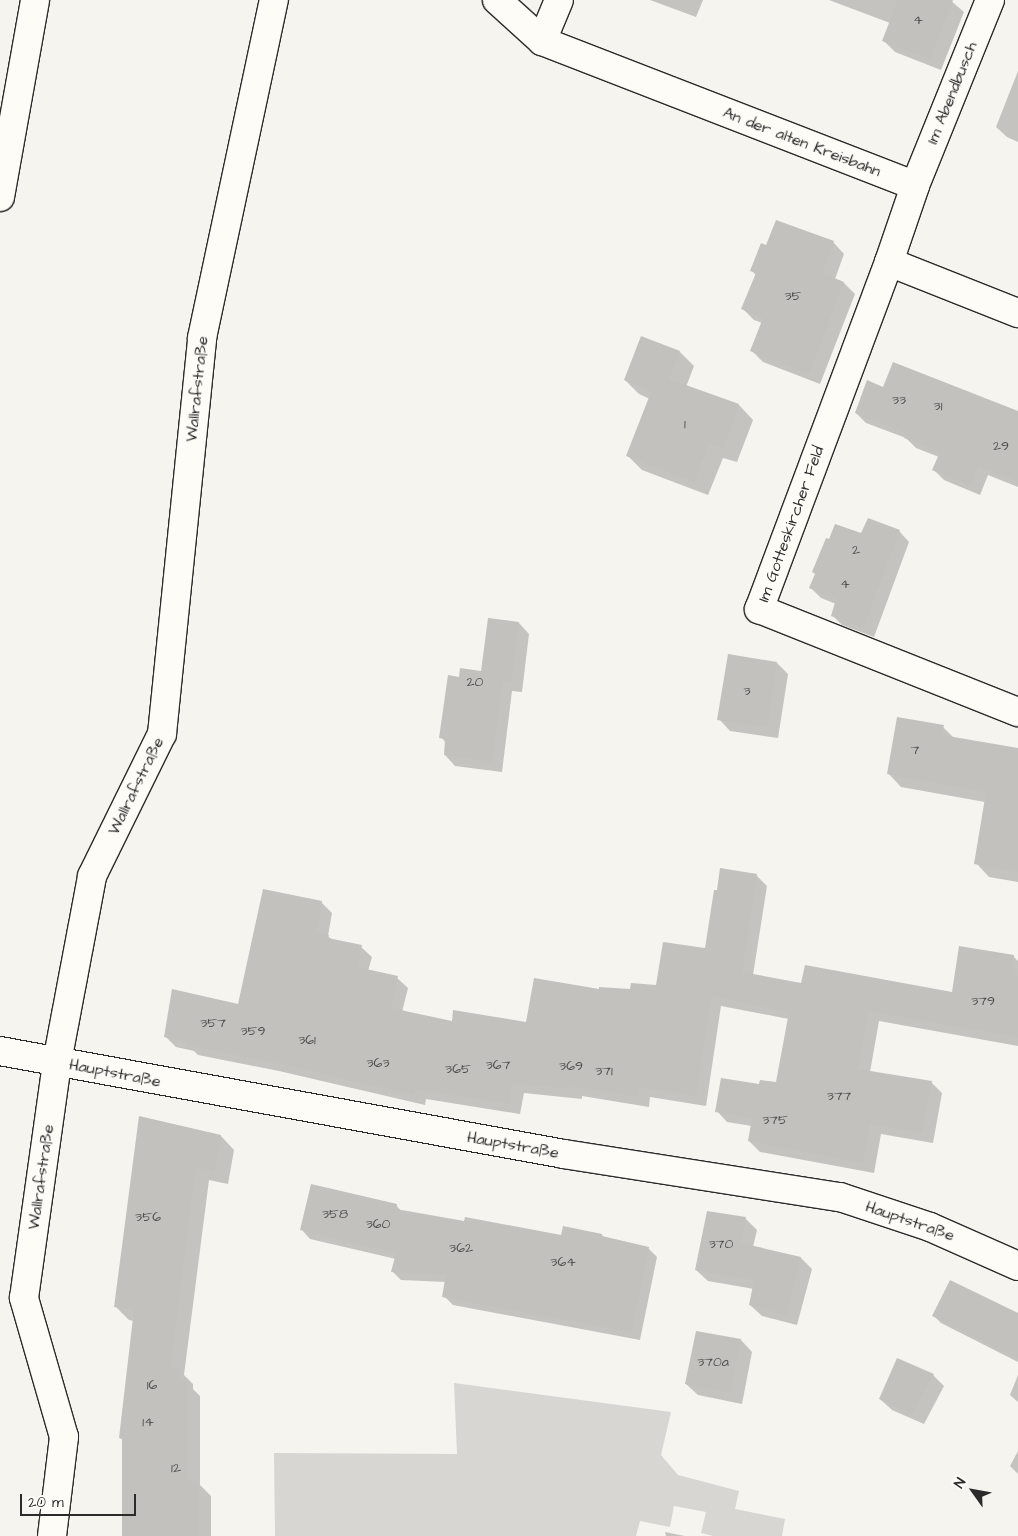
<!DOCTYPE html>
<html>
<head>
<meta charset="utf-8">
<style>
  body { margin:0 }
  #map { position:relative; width:1018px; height:1536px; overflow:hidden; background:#f5f4ef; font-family:"Architects Daughter",sans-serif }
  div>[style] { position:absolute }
  .green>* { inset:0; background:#d7d6d2 }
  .shadow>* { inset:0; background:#0003 }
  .building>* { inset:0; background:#c2c1be }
  .roads { filter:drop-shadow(1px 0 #2b2b2b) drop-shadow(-1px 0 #2b2b2b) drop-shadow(0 1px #2b2b2b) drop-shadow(0 -1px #2b2b2b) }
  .minor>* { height:28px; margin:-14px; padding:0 14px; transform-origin:14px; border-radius:14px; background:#fdfcf7 }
  .secondary>* { height:28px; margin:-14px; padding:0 14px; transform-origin:14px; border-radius:14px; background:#fdfcf7 }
  .motorway>* { height:28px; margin:-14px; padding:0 14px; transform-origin:14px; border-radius:14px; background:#fdfcf7 }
  span { translate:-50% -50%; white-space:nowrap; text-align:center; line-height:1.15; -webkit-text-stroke:5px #fdfcf7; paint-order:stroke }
  .number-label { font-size:14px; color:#515050 }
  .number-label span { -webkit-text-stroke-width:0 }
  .street-label { font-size:16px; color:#2b2b2b }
  .north { position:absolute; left:948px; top:1466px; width:50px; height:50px; -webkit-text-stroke:4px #fdfcf7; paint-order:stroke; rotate:302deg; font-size:14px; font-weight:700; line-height:20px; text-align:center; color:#2b2b2b }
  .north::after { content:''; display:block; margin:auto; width:18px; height:22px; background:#2b2b2b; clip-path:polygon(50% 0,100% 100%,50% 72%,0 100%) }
  .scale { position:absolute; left:20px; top:1494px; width:116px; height:22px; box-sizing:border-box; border:2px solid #2b2b2b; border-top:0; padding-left:6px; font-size:15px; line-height:18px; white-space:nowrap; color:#2b2b2b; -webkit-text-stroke:4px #fdfcf7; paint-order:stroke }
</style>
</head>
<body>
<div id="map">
  <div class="green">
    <i style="clip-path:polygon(454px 1383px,671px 1412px,661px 1455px,678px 1475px,739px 1491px,735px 1509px,785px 1519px,782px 1536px,713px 1536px,701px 1533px,706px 1512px,674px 1506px,670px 1527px,640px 1521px,636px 1536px,275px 1536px,274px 1453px,457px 1454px)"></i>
  </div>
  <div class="shadow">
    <i style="clip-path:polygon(650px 0,703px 0,696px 17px)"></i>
    <i style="clip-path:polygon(829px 0,950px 0,964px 12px,941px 70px,895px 52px,884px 41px,890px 23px)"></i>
    <i style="clip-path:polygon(1018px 71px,1018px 142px,1007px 137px,996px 127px)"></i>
    <i style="clip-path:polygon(833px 242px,844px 254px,835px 279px,844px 283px,855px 294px,820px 384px,763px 362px,751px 350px,762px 323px,754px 320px,743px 309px,756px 275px,752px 271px,767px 246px)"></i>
    <i style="clip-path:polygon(680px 352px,694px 366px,686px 387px,739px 405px,753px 420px,737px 462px,723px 458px,708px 495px,642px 470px,628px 456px,650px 399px,639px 394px,625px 380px)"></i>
    <i style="clip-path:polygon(884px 388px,1018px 412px,1018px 487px,988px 475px,980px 495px,944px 480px,934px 470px,939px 457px,916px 448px,906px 438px,866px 423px,856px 413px)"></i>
    <i style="clip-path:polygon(899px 531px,909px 542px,874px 637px,842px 625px,832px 615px,836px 604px,821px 598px,811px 588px,862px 535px)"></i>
    <i style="clip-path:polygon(519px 623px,529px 634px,522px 692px,512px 691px,502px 772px,455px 766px,445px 755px,446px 743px,441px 737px,482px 672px)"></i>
    <i style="clip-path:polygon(777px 663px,788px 674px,778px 738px,730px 731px,719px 719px)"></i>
    <i style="clip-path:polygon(943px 727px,955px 739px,1018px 749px,1018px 882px,989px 877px,976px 863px,985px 802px,901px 787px,888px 773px)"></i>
    <i style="clip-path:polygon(756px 875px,767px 886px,753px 975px,802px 985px,953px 993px,1013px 956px,1018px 961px,1018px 1046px,879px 1021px,870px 1072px,931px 1082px,942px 1093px,933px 1143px,881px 1134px,874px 1173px,760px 1152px,749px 1141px,752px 1126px,727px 1122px,717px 1111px,760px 1086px,777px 1084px,789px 1019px,721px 1006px,706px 1106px,650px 1097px,649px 1107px,582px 1096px,582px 1099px,524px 1093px,520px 1114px,426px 1099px,425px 1105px,279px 1071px,198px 1055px,194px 1051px,176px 1047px,165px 1036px,239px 1005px,321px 902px,332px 913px,328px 936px,332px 940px,361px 947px,372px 957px,368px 971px,397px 978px,408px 988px,402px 1012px,453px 1023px,527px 1024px,600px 991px,631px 991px,657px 987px,706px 950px)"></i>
    <i style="clip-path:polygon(140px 1117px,221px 1136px,234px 1150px,228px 1184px,209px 1180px,184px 1375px,193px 1384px,193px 1389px,200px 1396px,200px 1485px,211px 1496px,211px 1536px,123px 1536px,123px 1441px,121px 1438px,134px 1321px,129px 1320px,115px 1306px)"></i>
    <i style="clip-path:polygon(396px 1205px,402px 1212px,562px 1236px,602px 1235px,606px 1239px,648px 1248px,657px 1257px,640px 1340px,453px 1305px,444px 1296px,446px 1282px,401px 1280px,392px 1271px,396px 1259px,310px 1239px,302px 1230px)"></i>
    <i style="clip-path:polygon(745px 1218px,757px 1230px,753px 1247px,801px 1258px,812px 1269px,797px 1325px,762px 1316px,750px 1305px,754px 1289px,708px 1281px,696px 1270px)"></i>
    <i style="clip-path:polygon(1018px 1314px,1018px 1362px,941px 1323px,934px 1316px)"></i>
    <i style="clip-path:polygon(741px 1340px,752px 1352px,742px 1404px,698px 1395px,686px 1384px)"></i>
    <i style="clip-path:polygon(933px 1375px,944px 1386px,924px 1424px,892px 1410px,880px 1399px)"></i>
    <i style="clip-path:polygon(1018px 1375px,1018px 1402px,1010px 1395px)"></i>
    <i style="clip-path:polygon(1018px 1451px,1018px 1474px,1010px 1466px)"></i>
    <i style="clip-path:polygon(665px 1532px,685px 1536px,666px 1536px)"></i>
  </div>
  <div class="building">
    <i style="clip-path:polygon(898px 0,953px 0,930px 59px,882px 41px)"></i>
    <i style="clip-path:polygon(776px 220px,834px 241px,822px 273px,844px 282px,809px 374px,750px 351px,763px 318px,741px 309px,756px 273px,750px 271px,761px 243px,766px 245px)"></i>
    <i style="clip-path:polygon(641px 336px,680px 351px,669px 379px,739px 404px,723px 449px,709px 444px,694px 482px,626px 456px,651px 392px,624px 380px)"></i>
    <i style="clip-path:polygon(893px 362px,1018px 411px,1018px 481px,978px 466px,970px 486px,932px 470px,940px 452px,904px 438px,906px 433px,855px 413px,867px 380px,883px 387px)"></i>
    <i style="clip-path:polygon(868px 518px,900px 530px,863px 628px,831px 616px,836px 599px,809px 588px,815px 574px,812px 572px,826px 538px,829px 539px,835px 524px,861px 533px)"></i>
    <i style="clip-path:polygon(488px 618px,519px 622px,511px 682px,502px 681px,492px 762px,444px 755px,445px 739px,439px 738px,448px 675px,459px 677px,460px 668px,481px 671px)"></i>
    <i style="clip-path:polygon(728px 654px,777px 662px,767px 727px,717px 720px)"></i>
    <i style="clip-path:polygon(897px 717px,944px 725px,942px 735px,1018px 748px,1018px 872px,974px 864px,986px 792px,887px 774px)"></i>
    <i style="clip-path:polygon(720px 868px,757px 874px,742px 972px,801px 983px,805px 965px,952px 992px,959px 946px,1014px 955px,1011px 974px,1018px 976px,1018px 1037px,868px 1011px,858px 1069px,932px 1081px,922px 1133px,870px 1124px,863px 1163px,748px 1141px,752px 1118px,715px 1112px,721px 1078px,759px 1084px,760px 1080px,776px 1082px,789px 1012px,711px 996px,696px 1096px,640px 1087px,638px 1097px,572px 1086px,571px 1089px,513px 1083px,509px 1104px,416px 1089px,414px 1095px,268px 1061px,186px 1045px,187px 1042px,164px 1037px,172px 989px,238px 1004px,263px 889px,322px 901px,316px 933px,329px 935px,328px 938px,362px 945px,357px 967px,398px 976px,391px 1008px,452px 1021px,453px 1010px,526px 1022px,534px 978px,599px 989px,599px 987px,630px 989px,631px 983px,656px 985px,663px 942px,705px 948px,714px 890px,717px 890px)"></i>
    <i style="clip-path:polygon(139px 1116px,221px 1135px,214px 1171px,196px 1167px,170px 1368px,180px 1369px,179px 1381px,187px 1381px,187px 1481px,198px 1481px,198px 1536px,122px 1536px,122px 1439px,119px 1438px,134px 1309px,114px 1307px)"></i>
    <i style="clip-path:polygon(311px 1184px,397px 1204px,396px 1209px,464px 1221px,465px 1217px,561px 1235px,563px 1226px,602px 1234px,602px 1236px,649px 1247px,631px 1332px,442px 1297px,446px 1274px,391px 1272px,396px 1253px,300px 1230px)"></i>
    <i style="clip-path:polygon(707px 1211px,746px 1217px,741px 1243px,801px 1257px,786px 1315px,749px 1305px,754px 1280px,695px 1270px)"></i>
    <i style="clip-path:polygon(950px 1280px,1018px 1313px,1018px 1359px,932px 1316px)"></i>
    <i style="clip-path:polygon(696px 1331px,741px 1339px,731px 1393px,685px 1384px)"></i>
    <i style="clip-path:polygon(897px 1358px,934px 1374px,912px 1414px,879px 1399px)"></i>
  </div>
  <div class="roads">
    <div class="minor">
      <i style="left:497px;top:0;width:61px;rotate:42.3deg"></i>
      <i style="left:542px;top:41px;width:400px;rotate:21.2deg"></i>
      <i style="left:990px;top:0;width:201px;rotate:112deg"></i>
      <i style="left:915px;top:186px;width:80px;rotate:108.9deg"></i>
      <i style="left:889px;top:262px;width:139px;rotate:21.6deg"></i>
      <i style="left:542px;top:41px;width:44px;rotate:-67.5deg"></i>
      <i style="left:889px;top:262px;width:371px;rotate:110.5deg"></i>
      <i style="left:759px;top:609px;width:279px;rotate:21.7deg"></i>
      <i style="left:52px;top:1536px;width:100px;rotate:-83.1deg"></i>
      <i style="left:64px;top:1437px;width:145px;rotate:-106.1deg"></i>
      <i style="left:24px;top:1298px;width:238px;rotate:-82deg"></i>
      <i style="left:57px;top:1062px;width:189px;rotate:-79.3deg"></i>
      <i style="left:92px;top:876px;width:158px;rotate:-63.8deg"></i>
      <i style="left:162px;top:734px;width:398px;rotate:-84.2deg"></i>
      <i style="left:202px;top:338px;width:346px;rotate:-78deg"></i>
    </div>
    <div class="secondary">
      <i style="left:0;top:1051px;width:573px;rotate:10.35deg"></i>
      <i style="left:564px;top:1154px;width:279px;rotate:8.9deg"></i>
      <i style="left:840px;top:1197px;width:95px;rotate:18.4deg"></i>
      <i style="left:930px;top:1227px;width:96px;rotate:23.9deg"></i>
    </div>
    <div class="motorway">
      <i style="left:0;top:197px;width:200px;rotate:-79.9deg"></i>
    </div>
  </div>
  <div class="number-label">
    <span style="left:918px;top:20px">4</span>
    <span style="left:793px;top:296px">35</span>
    <span style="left:899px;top:400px">33</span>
    <span style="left:938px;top:406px">31</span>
    <span style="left:685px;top:424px">1</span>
    <span style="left:1001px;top:446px">29</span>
    <span style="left:856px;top:550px">2</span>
    <span style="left:845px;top:584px">4</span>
    <span style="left:475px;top:682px">20</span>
    <span style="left:747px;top:691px">3</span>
    <span style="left:915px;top:750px">7</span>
    <span style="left:983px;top:1001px">379</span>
    <span style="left:213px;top:1023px">357</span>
    <span style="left:253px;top:1031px">359</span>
    <span style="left:307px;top:1040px">361</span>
    <span style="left:378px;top:1063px">363</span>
    <span style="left:498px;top:1065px">367</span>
    <span style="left:571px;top:1066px">369</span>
    <span style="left:458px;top:1069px">365</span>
    <span style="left:604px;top:1071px">371</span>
    <span style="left:839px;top:1096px">377</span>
    <span style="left:775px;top:1120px">375</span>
    <span style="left:335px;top:1214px">358</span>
    <span style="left:148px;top:1217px">356</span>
    <span style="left:378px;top:1224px">360</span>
    <span style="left:721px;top:1244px">370</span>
    <span style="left:461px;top:1248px">362</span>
    <span style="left:563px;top:1262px">364</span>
    <span style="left:713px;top:1362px">370a</span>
    <span style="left:152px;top:1385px">16</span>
    <span style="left:148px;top:1422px">14</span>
    <span style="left:176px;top:1468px">12</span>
  </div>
  <div class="street-label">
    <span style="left:952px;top:93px;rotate:-68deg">Im Abendbusch</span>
    <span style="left:802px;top:142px;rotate:21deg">An der alten Kreisbahn</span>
    <span style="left:197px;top:389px;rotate:-84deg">Wallrafstraße</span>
    <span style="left:791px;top:524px;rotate:-70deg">Im Gotteskircher Feld</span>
    <span style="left:136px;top:786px;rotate:-64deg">Wallrafstraße</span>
    <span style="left:115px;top:1073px;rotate:11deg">Hauptstraße</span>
    <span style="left:513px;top:1145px;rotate:10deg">Hauptstraße</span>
    <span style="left:41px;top:1177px;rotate:-82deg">Wallrafstraße</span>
    <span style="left:910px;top:1221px;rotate:19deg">Hauptstraße</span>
  </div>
  <div class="north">N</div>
  <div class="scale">20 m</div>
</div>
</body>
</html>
